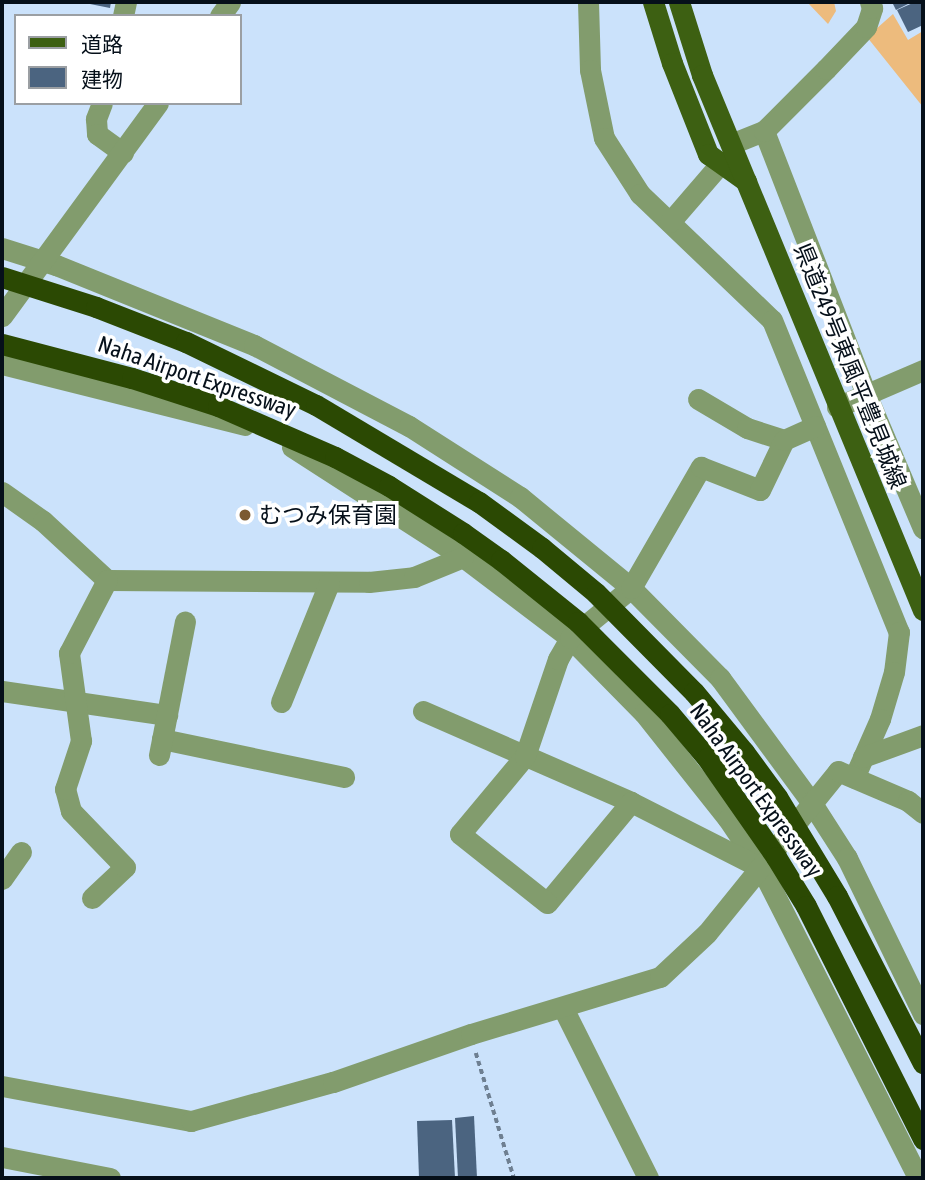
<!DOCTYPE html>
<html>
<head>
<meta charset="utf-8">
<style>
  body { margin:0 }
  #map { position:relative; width:925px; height:1180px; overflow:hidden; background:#cbe2fb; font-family:"Asap Condensed","Noto Sans JP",sans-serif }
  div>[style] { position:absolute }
  .green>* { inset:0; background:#edbb7d }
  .building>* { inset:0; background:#4b6480 }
  .path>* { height:3.5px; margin-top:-1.75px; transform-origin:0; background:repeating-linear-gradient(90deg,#6e7f91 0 5px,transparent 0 8.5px) }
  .minor>* { height:21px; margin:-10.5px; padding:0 10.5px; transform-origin:10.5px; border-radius:10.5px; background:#829c6d }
  .major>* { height:21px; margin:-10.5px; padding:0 10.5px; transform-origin:10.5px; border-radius:10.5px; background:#3d6012 }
  .highway-bridge>* { height:21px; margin:-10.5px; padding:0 10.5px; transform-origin:10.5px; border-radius:10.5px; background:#2b4903 }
  .dots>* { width:19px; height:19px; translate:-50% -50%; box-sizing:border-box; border:4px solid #fff; border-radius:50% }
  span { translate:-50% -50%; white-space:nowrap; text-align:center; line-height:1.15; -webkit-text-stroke:7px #fff; paint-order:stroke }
  .street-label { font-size:23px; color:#06101a }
  .poi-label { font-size:23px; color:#06101a }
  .left { translate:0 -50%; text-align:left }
  .frame { position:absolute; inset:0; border:4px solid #06101a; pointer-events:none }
  .legend { position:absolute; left:14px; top:14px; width:228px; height:91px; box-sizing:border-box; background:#fff; border:2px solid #9b9fa3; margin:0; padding:9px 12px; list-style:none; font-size:21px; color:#06101a }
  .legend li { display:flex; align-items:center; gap:14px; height:35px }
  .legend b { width:35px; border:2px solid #9b9fa3 }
</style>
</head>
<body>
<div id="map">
  <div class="green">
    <i style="clip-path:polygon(807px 2px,834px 2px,836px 11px,828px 24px)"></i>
    <i style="clip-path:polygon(893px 14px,908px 40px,923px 31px,923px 107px,867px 37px)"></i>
  </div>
  <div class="building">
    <i style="clip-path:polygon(80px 2px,111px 2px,110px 8px)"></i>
    <i style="clip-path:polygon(892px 2px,912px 2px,896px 10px)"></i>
    <i style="clip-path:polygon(915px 2px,923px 2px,923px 25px,908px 32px,897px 10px)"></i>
    <i style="clip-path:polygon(474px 1116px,477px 1178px,458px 1178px,455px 1118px)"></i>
    <i style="clip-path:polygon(452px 1120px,455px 1178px,419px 1178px,417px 1121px)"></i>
  </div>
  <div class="path">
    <i style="left:476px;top:1053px;width:131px;rotate:73.1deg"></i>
  </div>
  <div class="minor">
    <i style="left:588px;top:2px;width:68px;rotate:88.3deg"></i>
    <i style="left:590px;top:70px;width:69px;rotate:78.4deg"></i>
    <i style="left:604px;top:138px;width:67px;rotate:57.3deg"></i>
    <i style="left:640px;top:194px;width:182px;rotate:43.7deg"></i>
    <i style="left:772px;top:320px;width:337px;rotate:67.9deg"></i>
    <i style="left:899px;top:632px;width:40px;rotate:97.1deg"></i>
    <i style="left:894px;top:672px;width:49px;rotate:106.6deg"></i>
    <i style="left:880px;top:719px;width:64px;rotate:113.8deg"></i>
    <i style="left:123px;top:16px;width:14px;rotate:-78deg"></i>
    <i style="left:220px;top:16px;width:17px;rotate:-54deg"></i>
    <i style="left:102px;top:103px;width:17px;rotate:111deg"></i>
    <i style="left:96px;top:119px;width:15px;rotate:86deg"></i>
    <i style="left:97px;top:134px;width:32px;rotate:36deg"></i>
    <i style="left:764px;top:131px;width:282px;rotate:68.8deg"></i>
    <i style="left:866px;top:394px;width:146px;rotate:67deg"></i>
    <i style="left:731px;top:144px;width:35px;rotate:-22deg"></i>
    <i style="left:764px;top:131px;width:88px;rotate:-45deg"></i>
    <i style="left:826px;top:69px;width:58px;rotate:-46.4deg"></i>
    <i style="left:866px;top:27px;width:20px;rotate:-72deg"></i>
    <i style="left:872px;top:8px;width:6px;rotate:-108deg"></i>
    <i style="left:670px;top:222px;width:77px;rotate:-49.2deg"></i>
    <i style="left:2px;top:248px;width:57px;rotate:17.5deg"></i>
    <i style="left:56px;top:265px;width:214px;rotate:22deg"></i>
    <i style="left:254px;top:345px;width:175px;rotate:27.6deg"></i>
    <i style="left:409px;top:426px;width:132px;rotate:32.6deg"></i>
    <i style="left:520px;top:497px;width:144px;rotate:39.3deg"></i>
    <i style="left:631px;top:588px;width:127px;rotate:45.3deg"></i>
    <i style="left:720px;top:678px;width:154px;rotate:53.7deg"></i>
    <i style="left:811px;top:802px;width:67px;rotate:57.3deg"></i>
    <i style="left:847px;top:858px;width:174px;rotate:64deg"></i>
    <i style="left:2px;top:316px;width:264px;rotate:-53.8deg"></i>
    <i style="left:2px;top:364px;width:250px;rotate:14.1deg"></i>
    <i style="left:698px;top:399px;width:57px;rotate:30.6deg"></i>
    <i style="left:747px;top:428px;width:39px;rotate:18deg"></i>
    <i style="left:837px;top:407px;width:94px;rotate:-23.3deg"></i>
    <i style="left:292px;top:447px;width:203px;rotate:32.8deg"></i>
    <i style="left:463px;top:557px;width:134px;rotate:37.1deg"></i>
    <i style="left:570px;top:638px;width:105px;rotate:45.4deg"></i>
    <i style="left:644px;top:713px;width:135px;rotate:51.6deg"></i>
    <i style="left:728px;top:819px;width:59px;rotate:56deg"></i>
    <i style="left:761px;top:868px;width:347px;rotate:63.1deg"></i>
    <i style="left:2px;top:492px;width:50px;rotate:35.3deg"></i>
    <i style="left:43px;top:521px;width:87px;rotate:42.7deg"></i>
    <i style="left:107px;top:580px;width:262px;rotate:0.4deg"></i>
    <i style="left:369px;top:582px;width:45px;rotate:-6.3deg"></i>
    <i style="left:414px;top:577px;width:53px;rotate:-22.2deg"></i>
    <i style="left:2px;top:691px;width:167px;rotate:8.3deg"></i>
    <i style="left:281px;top:702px;width:128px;rotate:-68deg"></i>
    <i style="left:423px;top:711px;width:227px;rotate:23.6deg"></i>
    <i style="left:631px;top:802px;width:144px;rotate:26.9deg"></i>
    <i style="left:162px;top:739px;width:186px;rotate:11.8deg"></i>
    <i style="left:159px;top:755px;width:136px;rotate:-79deg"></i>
    <i style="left:863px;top:757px;width:64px;rotate:-20.1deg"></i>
    <i style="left:631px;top:802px;width:131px;rotate:129.7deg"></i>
    <i style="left:547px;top:903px;width:111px;rotate:-141.6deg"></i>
    <i style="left:460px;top:834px;width:102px;rotate:-50.2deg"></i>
    <i style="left:525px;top:756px;width:102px;rotate:-71.2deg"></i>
    <i style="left:558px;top:659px;width:24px;rotate:-60deg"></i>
    <i style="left:570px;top:638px;width:79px;rotate:-39.3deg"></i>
    <i style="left:631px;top:588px;width:140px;rotate:-60deg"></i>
    <i style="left:701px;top:467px;width:63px;rotate:21.3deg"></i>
    <i style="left:760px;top:490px;width:55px;rotate:-64.4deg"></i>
    <i style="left:784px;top:440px;width:34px;rotate:-24deg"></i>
    <i style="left:2px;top:879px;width:33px;rotate:-55deg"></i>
    <i style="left:92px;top:898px;width:45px;rotate:-43.2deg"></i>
    <i style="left:125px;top:867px;width:78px;rotate:-134deg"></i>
    <i style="left:71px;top:811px;width:23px;rotate:-105deg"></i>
    <i style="left:65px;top:789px;width:51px;rotate:-71.6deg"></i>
    <i style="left:81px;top:741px;width:89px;rotate:-97.8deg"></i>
    <i style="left:69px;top:653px;width:82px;rotate:-62.5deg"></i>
    <i style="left:563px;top:1008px;width:190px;rotate:63.4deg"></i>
    <i style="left:2px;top:1086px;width:192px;rotate:10.5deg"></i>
    <i style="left:191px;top:1121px;width:147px;rotate:-15.4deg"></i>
    <i style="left:333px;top:1082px;width:146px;rotate:-19.2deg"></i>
    <i style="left:471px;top:1034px;width:197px;rotate:-16.8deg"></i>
    <i style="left:660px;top:977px;width:64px;rotate:-43.1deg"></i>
    <i style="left:707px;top:933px;width:208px;rotate:-51deg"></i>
    <i style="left:838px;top:771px;width:76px;rotate:23.2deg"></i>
    <i style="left:908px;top:801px;width:19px;rotate:39deg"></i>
    <i style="left:2px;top:1157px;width:110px;rotate:11deg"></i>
  </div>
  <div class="major">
    <i style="left:653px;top:2px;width:64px;rotate:72.7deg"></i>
    <i style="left:672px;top:63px;width:98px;rotate:68.4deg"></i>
    <i style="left:708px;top:154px;width:47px;rotate:35.4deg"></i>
    <i style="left:679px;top:2px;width:77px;rotate:72.5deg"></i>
    <i style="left:702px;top:75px;width:579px;rotate:67.56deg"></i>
  </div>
  <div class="highway-bridge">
    <i style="left:2px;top:277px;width:99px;rotate:17.7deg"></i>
    <i style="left:96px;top:307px;width:97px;rotate:21.3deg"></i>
    <i style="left:186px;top:342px;width:144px;rotate:25.9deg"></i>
    <i style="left:316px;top:405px;width:190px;rotate:30.8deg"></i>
    <i style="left:479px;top:502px;width:78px;rotate:36.1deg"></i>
    <i style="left:542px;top:548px;width:70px;rotate:39.8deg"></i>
    <i style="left:596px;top:593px;width:139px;rotate:45.3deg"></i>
    <i style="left:694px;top:692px;width:78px;rotate:50.2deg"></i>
    <i style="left:744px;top:752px;width:56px;rotate:53.7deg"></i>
    <i style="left:777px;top:797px;width:116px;rotate:58.8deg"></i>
    <i style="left:837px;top:896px;width:188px;rotate:62.8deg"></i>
    <i style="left:2px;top:344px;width:134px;rotate:14.7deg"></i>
    <i style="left:132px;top:378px;width:90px;rotate:18deg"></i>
    <i style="left:218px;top:406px;width:128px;rotate:23.6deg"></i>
    <i style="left:335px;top:457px;width:61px;rotate:28.2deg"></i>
    <i style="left:389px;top:486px;width:88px;rotate:32.4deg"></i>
    <i style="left:463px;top:533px;width:47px;rotate:35.4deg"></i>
    <i style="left:501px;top:560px;width:99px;rotate:38.8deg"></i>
    <i style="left:578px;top:622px;width:130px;rotate:45deg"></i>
    <i style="left:670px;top:714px;width:57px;rotate:49.9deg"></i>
    <i style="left:707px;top:758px;width:121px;rotate:55.1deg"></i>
    <i style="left:776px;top:857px;width:57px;rotate:58.5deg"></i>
    <i style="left:806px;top:906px;width:261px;rotate:63.3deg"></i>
  </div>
  <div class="dots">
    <i style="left:245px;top:515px;background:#7b5a31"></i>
  </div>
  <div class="street-label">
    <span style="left:850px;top:366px;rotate:68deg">県道249号東風平豊見城線</span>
    <span style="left:197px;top:377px;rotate:19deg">Naha Airport Expressway</span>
    <span style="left:756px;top:790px;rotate:54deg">Naha Airport Expressway</span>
  </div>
  <div class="poi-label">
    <span class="left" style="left:259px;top:515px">むつみ保育園</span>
  </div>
  <div class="frame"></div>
  <ul class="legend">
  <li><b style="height:9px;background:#3d6012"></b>道路</li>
  <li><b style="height:19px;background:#4b6480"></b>建物</li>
  </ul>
</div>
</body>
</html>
